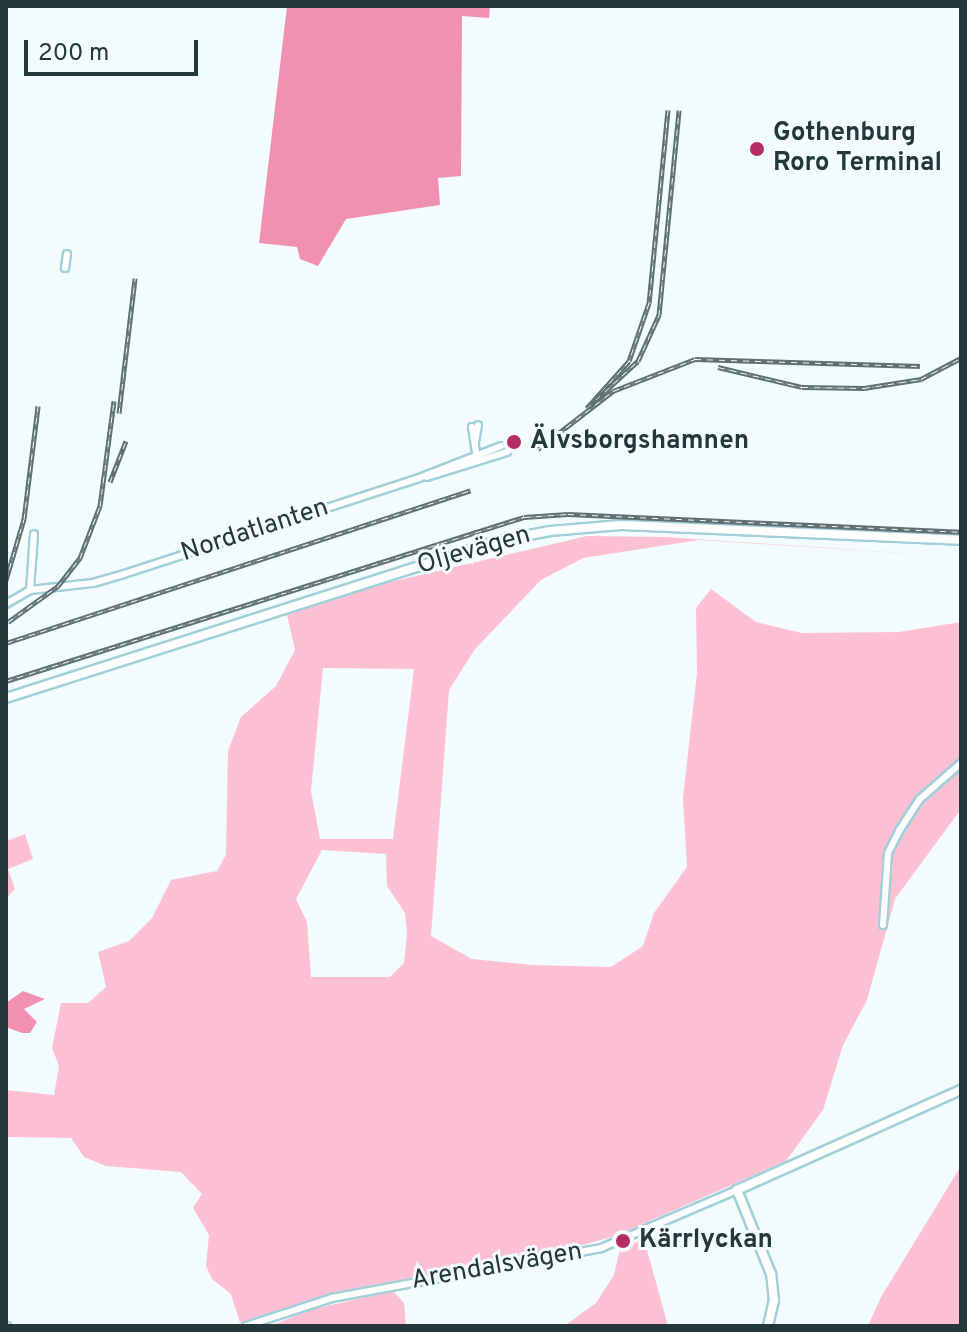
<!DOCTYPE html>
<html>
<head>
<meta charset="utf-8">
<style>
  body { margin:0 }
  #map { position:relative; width:967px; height:1332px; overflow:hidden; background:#f2fbfd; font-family:Overpass,sans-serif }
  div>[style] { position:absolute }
  .green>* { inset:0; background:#fdc0d2 }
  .water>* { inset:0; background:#f091af }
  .roads { filter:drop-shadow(2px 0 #a2cfd9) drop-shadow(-2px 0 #a2cfd9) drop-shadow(0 2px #a2cfd9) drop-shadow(0 -2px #a2cfd9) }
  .minor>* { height:6px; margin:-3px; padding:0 3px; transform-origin:3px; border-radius:3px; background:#fff }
  .tertiary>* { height:8px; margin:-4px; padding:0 4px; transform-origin:4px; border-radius:4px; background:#fff }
  .rail>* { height:5px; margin-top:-2.5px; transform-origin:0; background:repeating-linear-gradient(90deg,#f2fbfd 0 6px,#5f6f72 0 12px); box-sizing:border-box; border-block:2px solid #5f6f72 }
  .dots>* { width:22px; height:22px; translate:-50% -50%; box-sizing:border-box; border:4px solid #f2fbfd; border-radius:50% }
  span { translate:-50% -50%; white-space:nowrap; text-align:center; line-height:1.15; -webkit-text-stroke:6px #f2fbfd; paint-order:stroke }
  .poi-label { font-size:26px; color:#24373b; font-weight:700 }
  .left { translate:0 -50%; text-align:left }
  .street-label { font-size:26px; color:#24373b }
  .frame { position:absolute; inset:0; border:8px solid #24373b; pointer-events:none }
  .scale { position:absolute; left:24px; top:40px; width:174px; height:36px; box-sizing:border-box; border:4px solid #24373b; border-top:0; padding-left:10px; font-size:24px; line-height:28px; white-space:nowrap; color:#24373b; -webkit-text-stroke:6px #f2fbfd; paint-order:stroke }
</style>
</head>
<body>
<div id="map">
  <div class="green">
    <i style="clip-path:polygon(evenodd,587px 536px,666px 537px,961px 557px,699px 540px,583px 558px,541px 580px,475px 649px,449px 690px,431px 936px,472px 959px,532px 965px,611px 967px,643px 946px,654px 913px,687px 867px,683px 798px,697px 673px,696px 608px,711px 589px,756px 622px,802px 633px,899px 632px,961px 622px,961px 809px,895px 899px,867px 1000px,843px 1045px,823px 1110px,786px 1161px,615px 1236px,554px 1253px,321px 1296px,240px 1323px,231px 1294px,212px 1279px,206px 1266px,209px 1235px,193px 1208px,202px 1194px,181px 1172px,106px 1166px,84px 1157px,71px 1138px,6px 1137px,6px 1090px,54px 1095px,59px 1066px,52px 1048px,61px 1003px,88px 1003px,106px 987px,98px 952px,129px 941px,152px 918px,171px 880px,217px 871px,226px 855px,228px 751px,241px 717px,276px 686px,295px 650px,287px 615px,382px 584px,587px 536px,323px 668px,414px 669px,393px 839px,320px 839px,311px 791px,323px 668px,587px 536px,322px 850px,386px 854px,387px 886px,405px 913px,407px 934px,404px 963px,390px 977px,311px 977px,307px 922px,296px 899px,322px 850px)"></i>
    <i style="clip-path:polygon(25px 834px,33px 859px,8px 869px,15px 889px,6px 899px,6px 841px)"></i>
    <i style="clip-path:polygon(961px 1166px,961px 1326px,868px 1326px,881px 1297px)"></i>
    <i style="clip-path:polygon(644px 1239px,668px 1326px,564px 1326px,596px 1303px,614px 1275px,620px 1249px)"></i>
    <i style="clip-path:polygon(393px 1291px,404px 1303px,406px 1326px,271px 1326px,309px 1310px)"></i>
  </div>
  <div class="water">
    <i style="clip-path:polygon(287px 6px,490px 6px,489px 18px,462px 16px,461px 176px,438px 178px,440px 205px,346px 219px,318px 266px,300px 259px,297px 247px,259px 243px)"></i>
    <i style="clip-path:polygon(23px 991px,45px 999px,24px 1009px,37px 1022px,30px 1033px,22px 1033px,6px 1027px,6px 1003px)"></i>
  </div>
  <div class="roads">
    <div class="minor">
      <i style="left:65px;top:268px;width:14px;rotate:-82deg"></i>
      <i style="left:472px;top:427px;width:32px;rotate:81deg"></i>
      <i style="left:475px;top:442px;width:17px;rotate:-80deg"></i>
      <i style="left:427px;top:477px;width:84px;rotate:-17.4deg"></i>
      <i style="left:30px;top:590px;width:56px;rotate:-85.9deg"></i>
      <i style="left:6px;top:604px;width:28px;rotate:-30deg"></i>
      <i style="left:30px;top:590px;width:63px;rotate:-6.3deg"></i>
      <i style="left:93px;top:583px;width:32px;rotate:-16deg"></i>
      <i style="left:124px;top:574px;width:310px;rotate:-18deg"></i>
      <i style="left:419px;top:478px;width:88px;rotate:-21.3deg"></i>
      <i style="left:883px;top:925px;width:72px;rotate:-86deg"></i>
      <i style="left:888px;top:853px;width:25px;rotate:-63deg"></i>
      <i style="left:899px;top:831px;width:38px;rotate:-57deg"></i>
      <i style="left:920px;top:799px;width:55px;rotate:-41.3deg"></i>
      <i style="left:6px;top:1326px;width:1px"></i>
      <i style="left:246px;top:1326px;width:90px;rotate:-18deg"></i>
      <i style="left:332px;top:1298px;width:274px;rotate:-10.5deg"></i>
      <i style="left:601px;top:1248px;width:148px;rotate:-23.1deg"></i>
    </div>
    <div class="tertiary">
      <i style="left:6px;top:698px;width:516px;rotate:-17.7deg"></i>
      <i style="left:498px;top:541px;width:53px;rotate:-10.9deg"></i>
      <i style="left:550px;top:531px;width:71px;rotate:-4.8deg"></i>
      <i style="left:621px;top:525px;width:340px;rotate:2.5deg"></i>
      <i style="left:768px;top:1326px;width:26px;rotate:-77deg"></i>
      <i style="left:774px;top:1301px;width:27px;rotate:-96deg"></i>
      <i style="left:771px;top:1274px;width:91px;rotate:-112deg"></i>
      <i style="left:737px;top:1190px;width:245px;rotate:-24.1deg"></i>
    </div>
  </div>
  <div class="rail">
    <i style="left:668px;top:110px;width:194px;rotate:95.6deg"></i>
    <i style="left:649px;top:303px;width:61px;rotate:109deg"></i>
    <i style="left:629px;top:361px;width:63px;rotate:131.8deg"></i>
    <i style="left:587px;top:408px;width:69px;rotate:-42.7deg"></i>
    <i style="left:638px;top:361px;width:51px;rotate:-65.5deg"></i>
    <i style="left:659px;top:315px;width:206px;rotate:-84.4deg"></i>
    <i style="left:718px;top:367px;width:86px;rotate:13.4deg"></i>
    <i style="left:802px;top:387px;width:62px;rotate:0.9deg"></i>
    <i style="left:864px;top:388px;width:58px;rotate:-9deg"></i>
    <i style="left:921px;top:379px;width:45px;rotate:-27.7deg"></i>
    <i style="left:119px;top:413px;width:136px;rotate:-83.2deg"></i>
    <i style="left:538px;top:449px;width:95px;rotate:-37.7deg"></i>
    <i style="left:613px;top:391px;width:88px;rotate:-21.3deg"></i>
    <i style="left:695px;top:359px;width:225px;rotate:1.8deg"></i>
    <i style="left:110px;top:482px;width:44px;rotate:-68.7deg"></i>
    <i style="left:6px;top:580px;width:64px;rotate:-73.6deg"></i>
    <i style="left:24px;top:519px;width:114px;rotate:-82.9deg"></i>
    <i style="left:8px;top:622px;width:62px;rotate:-35.8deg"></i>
    <i style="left:58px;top:586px;width:36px;rotate:-52deg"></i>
    <i style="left:80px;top:558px;width:56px;rotate:-69deg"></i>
    <i style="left:100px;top:506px;width:106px;rotate:-82.4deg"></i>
    <i style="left:6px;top:643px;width:489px;rotate:-18.2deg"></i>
    <i style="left:6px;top:681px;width:543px;rotate:-17.57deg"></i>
    <i style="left:524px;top:517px;width:44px;rotate:-3.9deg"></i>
    <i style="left:568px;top:514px;width:393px;rotate:2.6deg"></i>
  </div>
  <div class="dots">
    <i style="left:757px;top:149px;background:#b62c67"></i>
    <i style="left:514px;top:442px;background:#b62c67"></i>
    <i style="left:623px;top:1241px;background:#b62c67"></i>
  </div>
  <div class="poi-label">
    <span class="left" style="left:773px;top:149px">Gothenburg<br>Roro Terminal</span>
    <span class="left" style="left:530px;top:442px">Älvsborgshamnen</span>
    <span class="left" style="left:639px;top:1241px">Kärrlyckan</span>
  </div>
  <div class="street-label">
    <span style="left:255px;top:531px;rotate:-18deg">Nordatlanten</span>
    <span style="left:474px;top:551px;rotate:-16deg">Oljevägen</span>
    <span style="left:497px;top:1267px;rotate:-10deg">Arendalsvägen</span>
  </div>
  <div class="frame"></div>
  <div class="scale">200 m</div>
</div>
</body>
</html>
